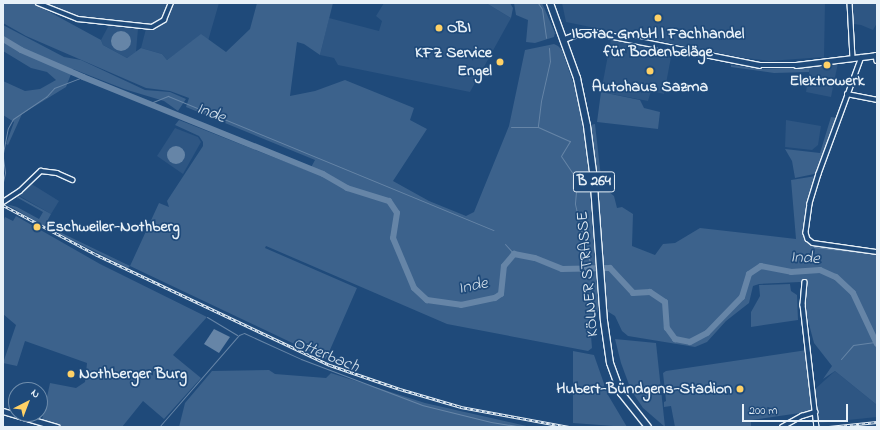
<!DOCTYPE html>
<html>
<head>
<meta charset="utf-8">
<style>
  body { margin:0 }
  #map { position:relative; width:880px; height:430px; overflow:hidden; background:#1f4a7a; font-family:"Indie Flower",sans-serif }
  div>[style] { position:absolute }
  .built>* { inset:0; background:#2e5683 }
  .green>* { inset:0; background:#3c628c }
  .water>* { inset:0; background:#6685a7 }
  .round { border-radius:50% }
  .stream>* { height:1px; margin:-0.5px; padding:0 0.5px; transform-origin:0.5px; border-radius:0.5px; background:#6685a7 }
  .river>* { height:6px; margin:-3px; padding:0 3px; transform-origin:3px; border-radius:3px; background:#6685a7 }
  .roads { filter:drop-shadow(1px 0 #e8f1f8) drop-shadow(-1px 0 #e8f1f8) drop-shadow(0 1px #e8f1f8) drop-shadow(0 -1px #e8f1f8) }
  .minor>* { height:3.5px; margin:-1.75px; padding:0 1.75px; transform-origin:1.75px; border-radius:1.75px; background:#1f4a7a }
  .tertiary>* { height:4.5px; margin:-2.25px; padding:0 2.25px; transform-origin:2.25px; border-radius:2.25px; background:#1f4a7a }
  .primary>* { height:6px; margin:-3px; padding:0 3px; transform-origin:3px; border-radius:3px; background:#1f4a7a }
  .rail>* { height:2.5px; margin-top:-1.25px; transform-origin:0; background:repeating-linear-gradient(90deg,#1f4a7a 0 3px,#e8f1f8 0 6px); box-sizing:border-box; border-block:1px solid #e8f1f8 }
  .dots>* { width:11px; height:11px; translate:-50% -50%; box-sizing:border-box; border:2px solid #1f4a7a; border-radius:50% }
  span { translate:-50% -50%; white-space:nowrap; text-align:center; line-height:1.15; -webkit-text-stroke:3.5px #1f4a7a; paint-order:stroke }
  .shield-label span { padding:1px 3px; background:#1f4a7a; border:1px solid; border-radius:3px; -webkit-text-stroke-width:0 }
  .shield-label { font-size:15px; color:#e8f1f8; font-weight:700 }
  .poi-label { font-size:16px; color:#e8f1f8; font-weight:700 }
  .left { translate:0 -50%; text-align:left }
  .right { translate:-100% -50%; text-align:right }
  .street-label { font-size:16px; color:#e8f1f8 }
  .water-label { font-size:17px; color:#d4e1ec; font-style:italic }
  .frame { position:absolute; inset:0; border:4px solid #e8f1f8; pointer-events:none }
  .north { position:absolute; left:8px; top:382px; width:40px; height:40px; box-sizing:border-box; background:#1f4a7a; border:1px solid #6f8dac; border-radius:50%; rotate:42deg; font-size:11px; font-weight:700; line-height:16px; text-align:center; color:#e8f1f8 }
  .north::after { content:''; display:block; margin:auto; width:14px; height:18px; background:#ffd166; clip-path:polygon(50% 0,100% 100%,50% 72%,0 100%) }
  .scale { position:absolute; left:742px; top:404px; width:106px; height:18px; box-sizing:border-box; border:2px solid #e8f1f8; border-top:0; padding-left:5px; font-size:12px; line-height:14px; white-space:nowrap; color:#e8f1f8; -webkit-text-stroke:3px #1f4a7a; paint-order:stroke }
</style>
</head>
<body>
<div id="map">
  <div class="built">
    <i style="clip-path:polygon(43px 3px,219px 3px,208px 41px,201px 35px,167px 60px,162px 54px,141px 48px,147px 25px,75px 16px)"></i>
    <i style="clip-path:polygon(384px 3px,486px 3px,511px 18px,470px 92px,338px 65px,334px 58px,320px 55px,329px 18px,379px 31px,382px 21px,376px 16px)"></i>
    <i style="clip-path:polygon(562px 3px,825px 3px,824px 57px,769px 61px,738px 57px,566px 22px)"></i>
    <i style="clip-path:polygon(852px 3px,877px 3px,877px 23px,873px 30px,861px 25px,854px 24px)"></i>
    <i style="clip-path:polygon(109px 25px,138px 29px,136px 52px,127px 58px,103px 45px,101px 40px)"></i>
    <i style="clip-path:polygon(611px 39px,672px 52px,664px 94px,651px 91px,648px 101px,601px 92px)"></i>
    <i style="clip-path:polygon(838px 63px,831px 97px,806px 92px,810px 67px)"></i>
    <i style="clip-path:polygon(786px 120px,821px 126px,818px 145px,812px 150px,785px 147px)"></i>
    <i style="clip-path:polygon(175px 128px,198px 137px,201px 142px,183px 174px,157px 156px)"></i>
    <i style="clip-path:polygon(30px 183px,59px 201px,51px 214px,18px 195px)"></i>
    <i style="clip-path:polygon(835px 371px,877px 405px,877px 417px,819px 423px,814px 390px)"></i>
  </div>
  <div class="green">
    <i style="clip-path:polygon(3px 3px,33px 3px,101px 40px,103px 45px,127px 58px,141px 48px,162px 54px,167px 60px,201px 34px,226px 52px,250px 29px,257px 3px,333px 3px,320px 55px,304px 44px,297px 42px,290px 96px,315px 91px,345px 80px,414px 108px,410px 120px,427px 129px,393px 181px,429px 201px,466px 216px,474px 212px,509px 126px,525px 50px,554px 44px,558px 46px,562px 50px,576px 91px,586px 142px,599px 310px,590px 323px,592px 348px,588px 351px,447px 324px,266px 246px,265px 248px,357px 288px,326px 359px,130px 266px,128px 268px,44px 226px,6px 204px,17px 207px,39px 219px,43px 212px,18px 198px,17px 199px,18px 196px,51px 214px,45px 225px,130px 266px,159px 203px,169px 207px,167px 201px,203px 146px,203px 142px,199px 136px,175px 125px,179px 120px,309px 171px,315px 160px,186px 107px,189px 98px,170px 91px,146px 88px,26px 36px,3px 23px)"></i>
    <i style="clip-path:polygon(486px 3px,510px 3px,513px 8px,511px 18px)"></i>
    <i style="clip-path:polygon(514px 3px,542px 3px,555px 33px,554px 37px,535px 43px,526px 42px,528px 20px,516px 15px)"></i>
    <i style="clip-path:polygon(3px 25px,64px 57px,81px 60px,145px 90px,170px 92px,186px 99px,178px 111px,164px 101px,124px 89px,73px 69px,66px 87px,22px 114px,8px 145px,6px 144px,14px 122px,3px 115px,3px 81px,25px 91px,40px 89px,56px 80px,47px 72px,31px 68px,3px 51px)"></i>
    <i style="clip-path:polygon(731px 65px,762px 69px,810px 67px,809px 72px,774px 73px,731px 67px)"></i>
    <i style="clip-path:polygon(601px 92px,640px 100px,644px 108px,660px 112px,658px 129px,597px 122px)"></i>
    <i style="clip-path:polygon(831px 117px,837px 118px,819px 173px,795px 178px,792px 161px,785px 149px,820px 153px)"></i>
    <i style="clip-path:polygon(595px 124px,602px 186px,614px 196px,617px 208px,622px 207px,633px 214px,632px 246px,655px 255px,663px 244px,675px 243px,700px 228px,796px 239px,791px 180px,816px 176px,817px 179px,809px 204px,807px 240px,877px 253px,877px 405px,835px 371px,823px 379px,832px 366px,814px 343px,804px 305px,807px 287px,800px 282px,759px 284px,753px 286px,749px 303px,726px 321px,707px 342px,695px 347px,628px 336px,622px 331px,615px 316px,607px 311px,590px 125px)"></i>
    <i style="clip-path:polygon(16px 216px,100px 264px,207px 317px,173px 355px,201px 378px,164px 419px,143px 401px,122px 427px,65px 427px,42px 420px,50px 383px,76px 388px,85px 382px,87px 363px,25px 341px,17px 366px,3px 363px,16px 325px,3px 314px,3px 222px,5px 217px,13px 221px)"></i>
    <i style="clip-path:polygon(790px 284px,791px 291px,797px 295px,798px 320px,751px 327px,751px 312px,760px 296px,759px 285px)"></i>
    <i style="clip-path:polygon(615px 339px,656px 343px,665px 427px,643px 408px,631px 390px,621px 363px)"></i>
    <i style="clip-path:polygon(807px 350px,814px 411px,751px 420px,751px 427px,675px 427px,671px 406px,664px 407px,664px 402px,666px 401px,663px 373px,666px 371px)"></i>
    <i style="clip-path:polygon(573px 351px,594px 355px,608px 395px,627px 427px,573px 423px)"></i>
    <i style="clip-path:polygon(269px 370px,275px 374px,326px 378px,331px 373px,425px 403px,531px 427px,179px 427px,185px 403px,212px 371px)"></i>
  </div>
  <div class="water">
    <i class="round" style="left:111px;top:31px;width:20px;height:20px"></i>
    <i class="round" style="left:167px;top:146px;width:18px;height:18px"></i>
    <i style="clip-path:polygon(214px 329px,230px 337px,219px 353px,204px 344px)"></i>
  </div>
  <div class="stream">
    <i style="left:529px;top:3px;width:9px"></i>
    <i style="left:538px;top:3px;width:7px;rotate:56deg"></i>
    <i style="left:542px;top:9px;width:29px;rotate:82deg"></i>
    <i style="left:549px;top:48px;width:13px;rotate:86deg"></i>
    <i style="left:550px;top:61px;width:41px;rotate:102.7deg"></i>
    <i style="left:541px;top:101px;width:26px;rotate:97deg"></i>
    <i style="left:538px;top:127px;width:35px;rotate:24deg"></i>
    <i style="left:570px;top:141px;width:17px;rotate:121deg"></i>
    <i style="left:561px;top:156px;width:29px;rotate:56deg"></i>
    <i style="left:577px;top:180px;width:24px;rotate:95deg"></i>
    <i style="left:575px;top:204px;width:49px;rotate:77.1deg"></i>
    <i style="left:148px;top:104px;width:22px;rotate:-22deg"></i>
    <i style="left:168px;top:96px;width:352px;rotate:22.4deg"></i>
    <i style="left:511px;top:127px;width:27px"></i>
    <i style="left:3px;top:153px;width:25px;rotate:-79deg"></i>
    <i style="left:8px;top:128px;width:10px;rotate:-61deg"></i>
    <i style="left:13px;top:119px;width:40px;rotate:-34deg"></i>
    <i style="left:46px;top:97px;width:12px;rotate:-48deg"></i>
    <i style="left:54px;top:88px;width:31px;rotate:-21deg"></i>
    <i style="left:3px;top:158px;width:15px;rotate:82deg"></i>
    <i style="left:5px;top:173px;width:9px;rotate:103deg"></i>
    <i style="left:877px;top:184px;width:2px;rotate:90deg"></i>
    <i style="left:505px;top:244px;width:13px;rotate:48deg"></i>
    <i style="left:814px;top:247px;width:63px;rotate:6.3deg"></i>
    <i style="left:589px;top:259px;width:9px;rotate:69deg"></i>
    <i style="left:207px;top:317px;width:35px;rotate:31deg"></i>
    <i style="left:841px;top:359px;width:18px;rotate:-49deg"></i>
    <i style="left:853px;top:345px;width:22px;rotate:-8deg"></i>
    <i style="left:159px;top:427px;width:122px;rotate:-49deg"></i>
    <i style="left:239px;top:335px;width:5px;rotate:-22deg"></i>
    <i style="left:244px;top:333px;width:63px;rotate:24.5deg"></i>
    <i style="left:301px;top:359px;width:129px;rotate:20.8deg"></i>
    <i style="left:422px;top:405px;width:71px;rotate:13.8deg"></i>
    <i style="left:491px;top:422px;width:32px;rotate:9deg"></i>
  </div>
  <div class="river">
    <i style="left:3px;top:39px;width:21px;rotate:31deg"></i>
    <i style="left:21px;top:50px;width:68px;rotate:23.5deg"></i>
    <i style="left:83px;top:77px;width:259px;rotate:22deg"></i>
    <i style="left:323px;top:174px;width:28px;rotate:30deg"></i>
    <i style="left:347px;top:188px;width:44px;rotate:17.2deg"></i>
    <i style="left:389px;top:201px;width:14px;rotate:56deg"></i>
    <i style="left:397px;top:213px;width:25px;rotate:99deg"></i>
    <i style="left:393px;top:238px;width:54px;rotate:67.2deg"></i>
    <i style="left:414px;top:288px;width:18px;rotate:43deg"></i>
    <i style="left:427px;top:300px;width:34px;rotate:8deg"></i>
    <i style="left:461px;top:305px;width:35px;rotate:-12deg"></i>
    <i style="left:495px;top:298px;width:7px;rotate:-34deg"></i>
    <i style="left:501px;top:294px;width:28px;rotate:-84deg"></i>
    <i style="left:504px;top:266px;width:16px;rotate:-50deg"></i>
    <i style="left:514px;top:254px;width:21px;rotate:11deg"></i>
    <i style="left:535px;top:258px;width:29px;rotate:22deg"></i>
    <i style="left:562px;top:269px;width:48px;rotate:-1.2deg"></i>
    <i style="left:610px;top:268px;width:34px;rotate:47deg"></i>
    <i style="left:633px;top:293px;width:17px;rotate:-3deg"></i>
    <i style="left:650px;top:292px;width:18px;rotate:34deg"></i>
    <i style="left:665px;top:302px;width:26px;rotate:86deg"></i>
    <i style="left:667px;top:328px;width:14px;rotate:54deg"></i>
    <i style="left:675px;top:339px;width:15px;rotate:11deg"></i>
    <i style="left:690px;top:342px;width:19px;rotate:-28deg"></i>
    <i style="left:707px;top:333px;width:50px;rotate:-45.8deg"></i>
    <i style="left:742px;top:297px;width:24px;rotate:-73deg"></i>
    <i style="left:749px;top:274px;width:14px;rotate:-34deg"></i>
    <i style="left:761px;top:266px;width:31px;rotate:11deg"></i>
    <i style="left:791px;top:272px;width:29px;rotate:-4deg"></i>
    <i style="left:820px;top:270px;width:17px;rotate:24deg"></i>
    <i style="left:836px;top:277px;width:23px;rotate:43deg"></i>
    <i style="left:853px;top:293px;width:56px;rotate:64.8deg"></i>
  </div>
  <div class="roads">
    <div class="minor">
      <i style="left:38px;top:3px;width:43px;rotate:21.8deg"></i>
      <i style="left:78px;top:19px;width:74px;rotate:6.2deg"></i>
      <i style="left:152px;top:27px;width:14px;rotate:-30deg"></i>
      <i style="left:164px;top:20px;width:18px;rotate:-68deg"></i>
      <i style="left:850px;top:3px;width:55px;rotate:86.9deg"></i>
      <i style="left:876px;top:55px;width:6px;rotate:81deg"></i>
      <i style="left:862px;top:57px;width:125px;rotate:110.2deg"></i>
      <i style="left:819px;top:174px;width:31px;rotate:107deg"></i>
      <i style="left:810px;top:204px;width:29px;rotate:98deg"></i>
      <i style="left:806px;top:233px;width:6px;rotate:72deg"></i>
      <i style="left:808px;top:239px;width:6px;rotate:39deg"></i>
      <i style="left:813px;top:243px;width:65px;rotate:8deg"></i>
      <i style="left:847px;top:94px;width:31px;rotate:11deg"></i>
      <i style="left:3px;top:202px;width:20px;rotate:-33deg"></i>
      <i style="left:20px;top:191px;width:29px;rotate:-44deg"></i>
      <i style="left:41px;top:171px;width:16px;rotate:7deg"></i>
      <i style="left:57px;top:173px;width:17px;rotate:24deg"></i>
      <i style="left:805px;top:282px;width:23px;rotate:95deg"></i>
      <i style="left:803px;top:305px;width:123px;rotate:83.5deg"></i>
      <i style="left:782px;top:427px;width:23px;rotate:-29deg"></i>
      <i style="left:802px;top:416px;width:14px;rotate:-17deg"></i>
    </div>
    <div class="tertiary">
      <i style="left:564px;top:39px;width:19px;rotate:-21deg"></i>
      <i style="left:582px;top:32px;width:11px"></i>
      <i style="left:593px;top:32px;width:169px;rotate:11.2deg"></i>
      <i style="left:759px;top:65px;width:37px"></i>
      <i style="left:796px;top:65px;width:82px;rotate:-7deg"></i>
      <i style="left:3px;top:411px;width:56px;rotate:16.5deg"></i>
    </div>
    <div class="primary">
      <i style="left:550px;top:3px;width:80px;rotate:70.2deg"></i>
      <i style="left:577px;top:78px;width:49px;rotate:78.2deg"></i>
      <i style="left:587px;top:126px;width:46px;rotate:82.6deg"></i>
      <i style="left:593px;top:172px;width:149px;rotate:85.8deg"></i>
      <i style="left:604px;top:321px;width:42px;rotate:81.9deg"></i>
      <i style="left:610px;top:363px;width:32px;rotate:70deg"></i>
      <i style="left:621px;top:393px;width:43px;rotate:51.5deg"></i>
    </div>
  </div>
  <div class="rail">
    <i style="left:3px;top:205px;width:104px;rotate:28deg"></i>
    <i style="left:95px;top:254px;width:260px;rotate:25.3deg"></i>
    <i style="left:330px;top:365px;width:74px;rotate:18.9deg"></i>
    <i style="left:400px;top:389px;width:64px;rotate:16.4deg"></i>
    <i style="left:461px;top:407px;width:110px;rotate:10.5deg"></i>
    <i style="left:829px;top:427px;width:48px;rotate:-5.9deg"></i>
  </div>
  <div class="dots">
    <i style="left:658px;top:18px;background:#ffd166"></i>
    <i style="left:439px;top:28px;background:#ffd166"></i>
    <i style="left:500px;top:62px;background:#ffd166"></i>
    <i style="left:827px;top:65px;background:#ffd166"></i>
    <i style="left:650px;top:71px;background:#ffd166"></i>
    <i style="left:37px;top:227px;background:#ffd166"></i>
    <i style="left:71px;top:374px;background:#ffd166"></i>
    <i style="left:740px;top:389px;background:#ffd166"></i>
  </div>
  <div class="shield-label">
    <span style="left:594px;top:182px">B 264</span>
  </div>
  <div class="poi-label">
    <span class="left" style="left:447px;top:28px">OBI</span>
    <span style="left:658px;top:43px">Ibotac GmbH | Fachhandel<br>für Bodenbeläge</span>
    <span class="right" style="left:492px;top:62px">KFZ Service<br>Engel</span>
    <span style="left:827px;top:81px">Elektrowerk</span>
    <span style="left:650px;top:87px">Autohaus Sazma</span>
    <span class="left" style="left:46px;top:227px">Eschweiler-Nothberg</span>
    <span class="left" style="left:79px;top:374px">Nothberger Burg</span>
    <span class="right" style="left:732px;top:389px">Hubert-Bündgens-Stadion</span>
  </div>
  <div class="street-label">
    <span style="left:588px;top:274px;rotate:-95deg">KÖLNER STRASSE</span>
  </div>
  <div class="water-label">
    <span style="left:211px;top:113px;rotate:22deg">Inde</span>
    <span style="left:805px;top:258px;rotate:4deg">Inde</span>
    <span style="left:473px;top:286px;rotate:-11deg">Inde</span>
    <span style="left:326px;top:355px;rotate:22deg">Otterbach</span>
  </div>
  <div class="frame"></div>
  <div class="north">N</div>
  <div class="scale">200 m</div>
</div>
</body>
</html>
